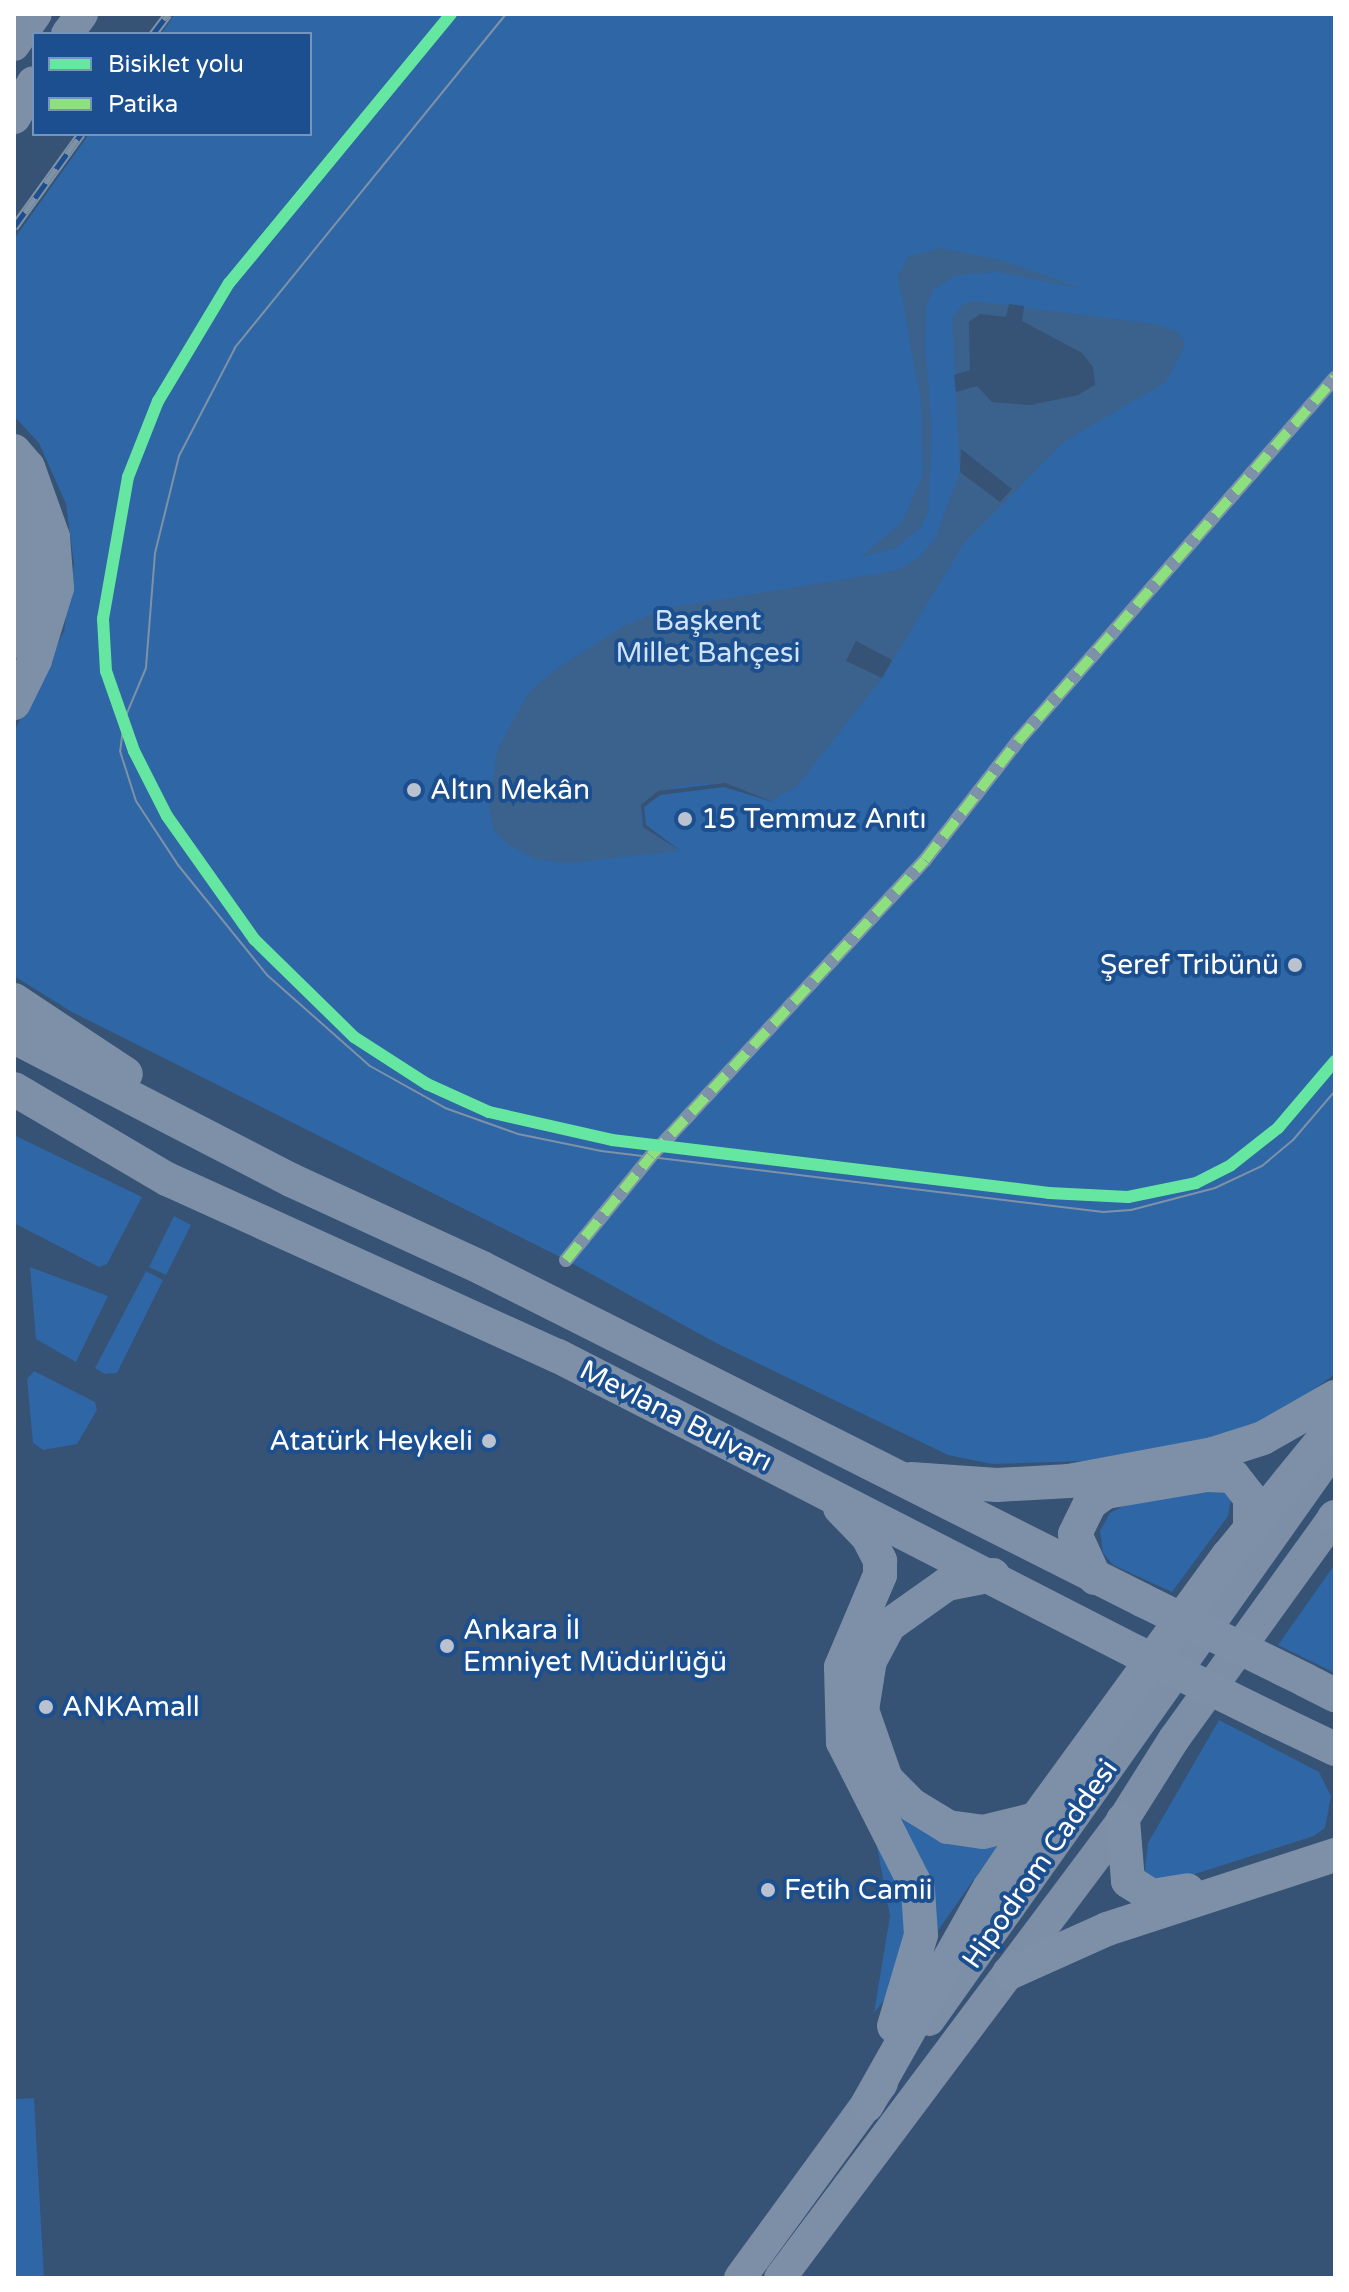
<!DOCTYPE html>
<html>
<head>
<meta charset="utf-8">
<style>
  body { margin:0 }
  #map { position:relative; width:1349px; height:2292px; overflow:hidden; background:#365274; font-family:"Varela Round",sans-serif }
  div>[style] { position:absolute }
  .green>* { inset:0; background:#2f66a5 }
  .water>* { inset:0; background:#3b618d }
  .pier>* { inset:0; background:#365274 }
  .pedestrian>* { height:14px; margin:-7px; padding:0 7px; transform-origin:7px; border-radius:7px; background:#7d92a8 }
  .primary>* { height:32px; margin:-16px; padding:0 16px; transform-origin:16px; border-radius:16px; background:#7d8ea7 }
  .trunk>* { height:34px; margin:-17px; padding:0 17px; transform-origin:17px; border-radius:17px; background:#7e90a7 }
  .tram>* { height:2px; margin:-1px; padding:0 1px; transform-origin:1px; border-radius:1px; background:#7e92a7 }
  .rail>* { height:9px; margin-top:-4.5px; transform-origin:0; background:repeating-linear-gradient(90deg,#1b4f8f 0 18px,#7e92a7 0 36px); box-sizing:border-box; border-block:2px solid #7e92a7 }
  .trunk-bridge>* { height:34px; margin:-17px; padding:0 17px; transform-origin:17px; border-radius:17px; background:#7e90a7 }
  .quiet>* { height:10px; margin-top:-5px; transform-origin:0; background:repeating-linear-gradient(90deg,#8de07e 0 20px,transparent 0 30px) }
  .cycleway>* { height:12px; margin:-6px; padding:0 6px; transform-origin:6px; border-radius:6px; background:#66e7a1 }
  .dots>* { width:22px; height:22px; translate:-50% -50%; box-sizing:border-box; border:4px solid #1b4f8f; border-radius:50% }
  span { translate:-50% -50%; white-space:nowrap; text-align:center; line-height:1.15; -webkit-text-stroke:8px #1b4f8f; paint-order:stroke }
  .park-label { font-size:28px; color:#cfe3fa }
  .poi-label { font-size:28px; color:#fff }
  .left { translate:0 -50%; text-align:left }
  .right { translate:-100% -50%; text-align:right }
  .street-label { font-size:28px; color:#fff }
  .frame { position:absolute; inset:0; border:16px solid #fff; pointer-events:none }
  .legend { position:absolute; left:32px; top:32px; width:280px; height:104px; box-sizing:border-box; background:#1b4f8f; border:2px solid #7695bc; margin:0; padding:10px 14px; list-style:none; font-size:24px; color:#fff }
  .legend li { display:flex; align-items:center; gap:16px; height:40px }
  .legend b { width:40px; border:2px solid #7695bc }
</style>
</head>
<body>
<div id="map">
  <div class="green">
    <i style="clip-path:polygon(175px 14px,1335px 14px,1335px 1374px,1256px 1431px,1084px 1461px,992px 1464px,948px 1455px,716px 1343px,566px 1260px,72px 1012px,14px 976px,14px 732px,64px 631px,74px 564px,66px 504px,39px 443px,14px 416px,14px 239px,89px 134px,310px 134px,310px 34px,161px 34px)"></i>
    <i style="clip-path:polygon(14px 1135px,142px 1197px,107px 1264px,99px 1267px,14px 1223px)"></i>
    <i style="clip-path:polygon(174px 1216px,191px 1225px,166px 1275px,149px 1267px)"></i>
    <i style="clip-path:polygon(30px 1267px,108px 1296px,76px 1362px,36px 1339px)"></i>
    <i style="clip-path:polygon(146px 1271px,163px 1280px,117px 1373px,105px 1374px,95px 1368px)"></i>
    <i style="clip-path:polygon(34px 1371px,95px 1402px,97px 1410px,77px 1444px,43px 1450px,33px 1443px,27px 1379px)"></i>
    <i style="clip-path:polygon(1223px 1488px,1231px 1499px,1228px 1516px,1172px 1592px,1113px 1565px,1103px 1553px,1100px 1531px,1110px 1513px,1125px 1505px)"></i>
    <i style="clip-path:polygon(1335px 1564px,1335px 1673px,1278px 1645px)"></i>
    <i style="clip-path:polygon(1219px 1720px,1319px 1772px,1331px 1796px,1325px 1828px,1314px 1836px,1170px 1882px,1144px 1877px,1148px 1843px)"></i>
    <i style="clip-path:polygon(892px 1808px,1001px 1841px,934px 1936px)"></i>
    <i style="clip-path:polygon(871px 1814px,909px 1914px,893px 1989px,874px 2013px,890px 1916px)"></i>
    <i style="clip-path:polygon(34px 2098px,44px 2278px,14px 2278px,14px 2099px)"></i>
  </div>
  <div class="water">
    <i style="clip-path:polygon(939px 248px,1000px 260px,1084px 289px,997px 272px,956px 275px,934px 289px,927px 304px,925px 343px,932px 431px,928px 513px,920px 528px,895px 548px,861px 557px,902px 522px,923px 475px,921px 402px,898px 276px,908px 257px)"></i>
    <i style="clip-path:polygon(974px 301px,1154px 324px,1180px 333px,1185px 345px,1166px 382px,1065px 441px,964px 543px,882px 678px,798px 785px,773px 800px,709px 783px,677px 786px,648px 798px,640px 814px,643px 826px,678px 851px,568px 863px,534px 859px,503px 841px,493px 828px,489px 805px,498px 748px,529px 692px,553px 671px,622px 627px,667px 608px,895px 571px,917px 559px,935px 539px,960px 472px,952px 318px,963px 304px)"></i>
  </div>
  <div class="pier">
    <i style="clip-path:polygon(1009px 304px,1024px 306px,1022px 321px,1082px 353px,1093px 367px,1095px 385px,1078px 395px,1030px 405px,992px 402px,977px 386px,956px 392px,954px 375px,970px 370px,969px 322px,980px 314px,1006px 317px)"></i>
    <i style="clip-path:polygon(961px 449px,1012px 489px,1000px 502px,960px 472px)"></i>
    <i style="clip-path:polygon(856px 641px,892px 660px,882px 678px,846px 661px)"></i>
    <i style="clip-path:polygon(725px 783px,776px 803px,724px 787px,660px 795px,644px 807px,646px 825px,682px 852px,643px 827px,641px 805px,658px 791px)"></i>
  </div>
  <div class="pedestrian">
    <i style="left:566px;top:1260px;width:134px;rotate:-50.7deg"></i>
    <i style="left:651px;top:1156px;width:403px;rotate:-47.2deg"></i>
    <i style="left:925px;top:860px;width:151px;rotate:-52deg"></i>
    <i style="left:1018px;top:741px;width:482px;rotate:-48.9deg"></i>
  </div>
  <div class="primary">
    <i style="left:67px;top:34px;width:25px;rotate:-53deg"></i>
    <i style="left:14px;top:45px;width:38px;rotate:-55deg"></i>
    <i style="left:929px;top:2020px;width:694px;rotate:-54.68deg"></i>
    <i style="left:740px;top:2278px;width:241px;rotate:-53.9deg"></i>
    <i style="left:780px;top:2278px;width:572px;rotate:-53.17deg"></i>
    <i style="left:1123px;top:1820px;width:96px;rotate:-57.8deg"></i>
    <i style="left:1174px;top:1739px;width:275px;rotate:-54.2deg"></i>
  </div>
  <div class="trunk">
    <i style="left:14px;top:117px;width:39px;rotate:-60deg"></i>
    <i style="left:14px;top:451px;width:21px;rotate:49deg"></i>
    <i style="left:28px;top:467px;width:74px;rotate:70.3deg"></i>
    <i style="left:53px;top:537px;width:51px;rotate:85.5deg"></i>
    <i style="left:57px;top:588px;width:75px;rotate:107deg"></i>
    <i style="left:35px;top:660px;width:48px;rotate:116deg"></i>
    <i style="left:14px;top:500px;width:36px;rotate:69deg"></i>
    <i style="left:27px;top:534px;width:37px;rotate:82deg"></i>
    <i style="left:32px;top:571px;width:73px;rotate:104.2deg"></i>
    <i style="left:14px;top:1000px;width:134px;rotate:33.5deg"></i>
    <i style="left:14px;top:1037px;width:312px;rotate:27.3deg"></i>
    <i style="left:291px;top:1180px;width:210px;rotate:24.7deg"></i>
    <i style="left:482px;top:1268px;width:739px;rotate:26.7deg"></i>
    <i style="left:14px;top:1089px;width:178px;rotate:30.5deg"></i>
    <i style="left:167px;top:1179px;width:429px;rotate:24.4deg"></i>
    <i style="left:558px;top:1356px;width:649px;rotate:27.12deg"></i>
    <i style="left:911px;top:1479px;width:86px;rotate:4deg"></i>
    <i style="left:997px;top:1485px;width:72px;rotate:-3.2deg"></i>
    <i style="left:1069px;top:1481px;width:147px;rotate:-10.6deg"></i>
    <i style="left:1213px;top:1454px;width:52px;rotate:-17.7deg"></i>
    <i style="left:1263px;top:1438px;width:83px;rotate:-29.7deg"></i>
    <i style="left:840px;top:1508px;width:40px;rotate:46deg"></i>
    <i style="left:868px;top:1537px;width:27px;rotate:63deg"></i>
    <i style="left:880px;top:1561px;width:14px;rotate:90deg"></i>
    <i style="left:880px;top:1575px;width:100px;rotate:113deg"></i>
    <i style="left:841px;top:1667px;width:75px;rotate:88.5deg"></i>
    <i style="left:843px;top:1742px;width:166px;rotate:63.1deg"></i>
    <i style="left:918px;top:1890px;width:45px;rotate:86.2deg"></i>
    <i style="left:921px;top:1935px;width:95px;rotate:106.5deg"></i>
    <i style="left:1334px;top:1518px;width:1px;rotate:-45deg"></i>
    <i style="left:993px;top:1575px;width:47px;rotate:168.9deg"></i>
    <i style="left:947px;top:1584px;width:71px;rotate:144.7deg"></i>
    <i style="left:889px;top:1625px;width:40px;rotate:118deg"></i>
    <i style="left:870px;top:1660px;width:51px;rotate:99.1deg"></i>
    <i style="left:862px;top:1710px;width:73px;rotate:70.8deg"></i>
    <i style="left:886px;top:1779px;width:37px;rotate:45deg"></i>
    <i style="left:912px;top:1805px;width:42px;rotate:31.4deg"></i>
    <i style="left:948px;top:1827px;width:35px;rotate:8deg"></i>
    <i style="left:983px;top:1832px;width:55px;rotate:-13.8deg"></i>
    <i style="left:1095px;top:1578px;width:48px;rotate:-114.4deg"></i>
    <i style="left:1075px;top:1534px;width:34px;rotate:-64deg"></i>
    <i style="left:1090px;top:1503px;width:19px;rotate:-35deg"></i>
    <i style="left:1106px;top:1492px;width:102px;rotate:-9.6deg"></i>
    <i style="left:1207px;top:1475px;width:26px;rotate:2deg"></i>
    <i style="left:1233px;top:1476px;width:28px;rotate:52deg"></i>
    <i style="left:1250px;top:1498px;width:33px;rotate:90deg"></i>
    <i style="left:1305px;top:1680px;width:34px;rotate:27deg"></i>
    <i style="left:1270px;top:1718px;width:72px;rotate:25.5deg"></i>
    <i style="left:1123px;top:1820px;width:61px;rotate:85.3deg"></i>
    <i style="left:1128px;top:1881px;width:28px;rotate:32deg"></i>
    <i style="left:1152px;top:1896px;width:36px;rotate:-9deg"></i>
    <i style="left:1009px;top:1973px;width:107px;rotate:-24.2deg"></i>
    <i style="left:1107px;top:1929px;width:240px;rotate:-18deg"></i>
    <i style="left:867px;top:2105px;width:250px;rotate:-60.6deg"></i>
    <i style="left:990px;top:1887px;width:82px;rotate:-55.9deg"></i>
    <i style="left:1036px;top:1819px;width:326px;rotate:-53.9deg"></i>
    <i style="left:1228px;top:1556px;width:169px;rotate:-50.8deg"></i>
  </div>
  <div class="tram">
    <i style="left:506px;top:14px;width:430px;rotate:129.1deg"></i>
    <i style="left:235px;top:348px;width:122px;rotate:117.4deg"></i>
    <i style="left:179px;top:456px;width:100px;rotate:103.9deg"></i>
    <i style="left:155px;top:553px;width:115px;rotate:94.5deg"></i>
    <i style="left:146px;top:668px;width:56px;rotate:112.9deg"></i>
    <i style="left:124px;top:720px;width:31px;rotate:97deg"></i>
    <i style="left:120px;top:751px;width:52px;rotate:72.3deg"></i>
    <i style="left:136px;top:801px;width:77px;rotate:56.7deg"></i>
    <i style="left:178px;top:865px;width:141px;rotate:51deg"></i>
    <i style="left:267px;top:975px;width:137px;rotate:41.5deg"></i>
    <i style="left:370px;top:1066px;width:86px;rotate:29.2deg"></i>
    <i style="left:445px;top:1108px;width:77px;rotate:19.6deg"></i>
    <i style="left:518px;top:1134px;width:85px;rotate:11.6deg"></i>
    <i style="left:601px;top:1151px;width:506px;rotate:6.93deg"></i>
    <i style="left:1103px;top:1212px;width:28px;rotate:-4deg"></i>
    <i style="left:1131px;top:1210px;width:87px;rotate:-14.7deg"></i>
    <i style="left:1215px;top:1188px;width:52px;rotate:-25.1deg"></i>
    <i style="left:1262px;top:1166px;width:40px;rotate:-40deg"></i>
    <i style="left:1293px;top:1140px;width:65px;rotate:-49.4deg"></i>
  </div>
  <div class="rail">
    <i style="left:153px;top:34px;width:25px;rotate:-53deg"></i>
    <i style="left:14px;top:227px;width:115px;rotate:-54.2deg"></i>
  </div>
  <div class="trunk-bridge">
    <i style="left:1142px;top:1600px;width:182px;rotate:26.1deg"></i>
    <i style="left:1136px;top:1652px;width:149px;rotate:26.2deg"></i>
  </div>
  <div class="quiet">
    <i style="left:566px;top:1260px;width:134px;rotate:-50.7deg"></i>
    <i style="left:651px;top:1156px;width:403px;rotate:-47.2deg"></i>
    <i style="left:925px;top:860px;width:151px;rotate:-52deg"></i>
    <i style="left:1018px;top:741px;width:482px;rotate:-48.9deg"></i>
  </div>
  <div class="cycleway">
    <i style="left:451px;top:14px;width:349px;rotate:129.5deg"></i>
    <i style="left:229px;top:283px;width:138px;rotate:121deg"></i>
    <i style="left:158px;top:401px;width:82px;rotate:111.5deg"></i>
    <i style="left:128px;top:477px;width:144px;rotate:100deg"></i>
    <i style="left:103px;top:619px;width:52px;rotate:86.7deg"></i>
    <i style="left:106px;top:671px;width:85px;rotate:70.7deg"></i>
    <i style="left:134px;top:751px;width:73px;rotate:63.1deg"></i>
    <i style="left:167px;top:816px;width:151px;rotate:54.7deg"></i>
    <i style="left:254px;top:939px;width:140px;rotate:44.4deg"></i>
    <i style="left:354px;top:1037px;width:87px;rotate:32.8deg"></i>
    <i style="left:427px;top:1084px;width:68px;rotate:24.3deg"></i>
    <i style="left:489px;top:1112px;width:126px;rotate:12.8deg"></i>
    <i style="left:612px;top:1140px;width:440px;rotate:6.9deg"></i>
    <i style="left:1049px;top:1193px;width:79px;rotate:2.9deg"></i>
    <i style="left:1128px;top:1197px;width:69px;rotate:-11.6deg"></i>
    <i style="left:1196px;top:1183px;width:39px;rotate:-27deg"></i>
    <i style="left:1231px;top:1165px;width:60px;rotate:-38.2deg"></i>
    <i style="left:1278px;top:1128px;width:88px;rotate:-49.6deg"></i>
  </div>
  <div class="dots">
    <i style="left:414px;top:790px;background:#b9c2ce"></i>
    <i style="left:685px;top:819px;background:#b9c2ce"></i>
    <i style="left:1295px;top:965px;background:#b9c2ce"></i>
    <i style="left:489px;top:1441px;background:#b9c2ce"></i>
    <i style="left:447px;top:1646px;background:#b9c2ce"></i>
    <i style="left:46px;top:1707px;background:#b9c2ce"></i>
    <i style="left:768px;top:1890px;background:#b9c2ce"></i>
  </div>
  <div class="park-label">
    <span style="left:708px;top:637px">Başkent<br>Millet Bahçesi</span>
  </div>
  <div class="poi-label">
    <span class="left" style="left:430px;top:790px">Altın Mekân</span>
    <span class="left" style="left:701px;top:819px">15 Temmuz Anıtı</span>
    <span class="right" style="left:1279px;top:965px">Şeref Tribünü</span>
    <span class="right" style="left:473px;top:1441px">Atatürk Heykeli</span>
    <span class="left" style="left:463px;top:1646px">Ankara İl<br>Emniyet Müdürlüğü</span>
    <span class="left" style="left:62px;top:1707px">ANKAmall</span>
    <span class="left" style="left:784px;top:1890px">Fetih Camii</span>
  </div>
  <div class="street-label">
    <span style="left:676px;top:1416px;rotate:27deg">Mevlana Bulvarı</span>
    <span style="left:1040px;top:1864px;rotate:-55deg">Hipodrom Caddesi</span>
  </div>
  <div class="frame"></div>
  <ul class="legend">
  <li><b style="height:10px;background:#66e7a1"></b>Bisiklet yolu</li>
  <li><b style="height:10px;background:#8de07e"></b>Patika</li>
  </ul>
</div>
</body>
</html>
